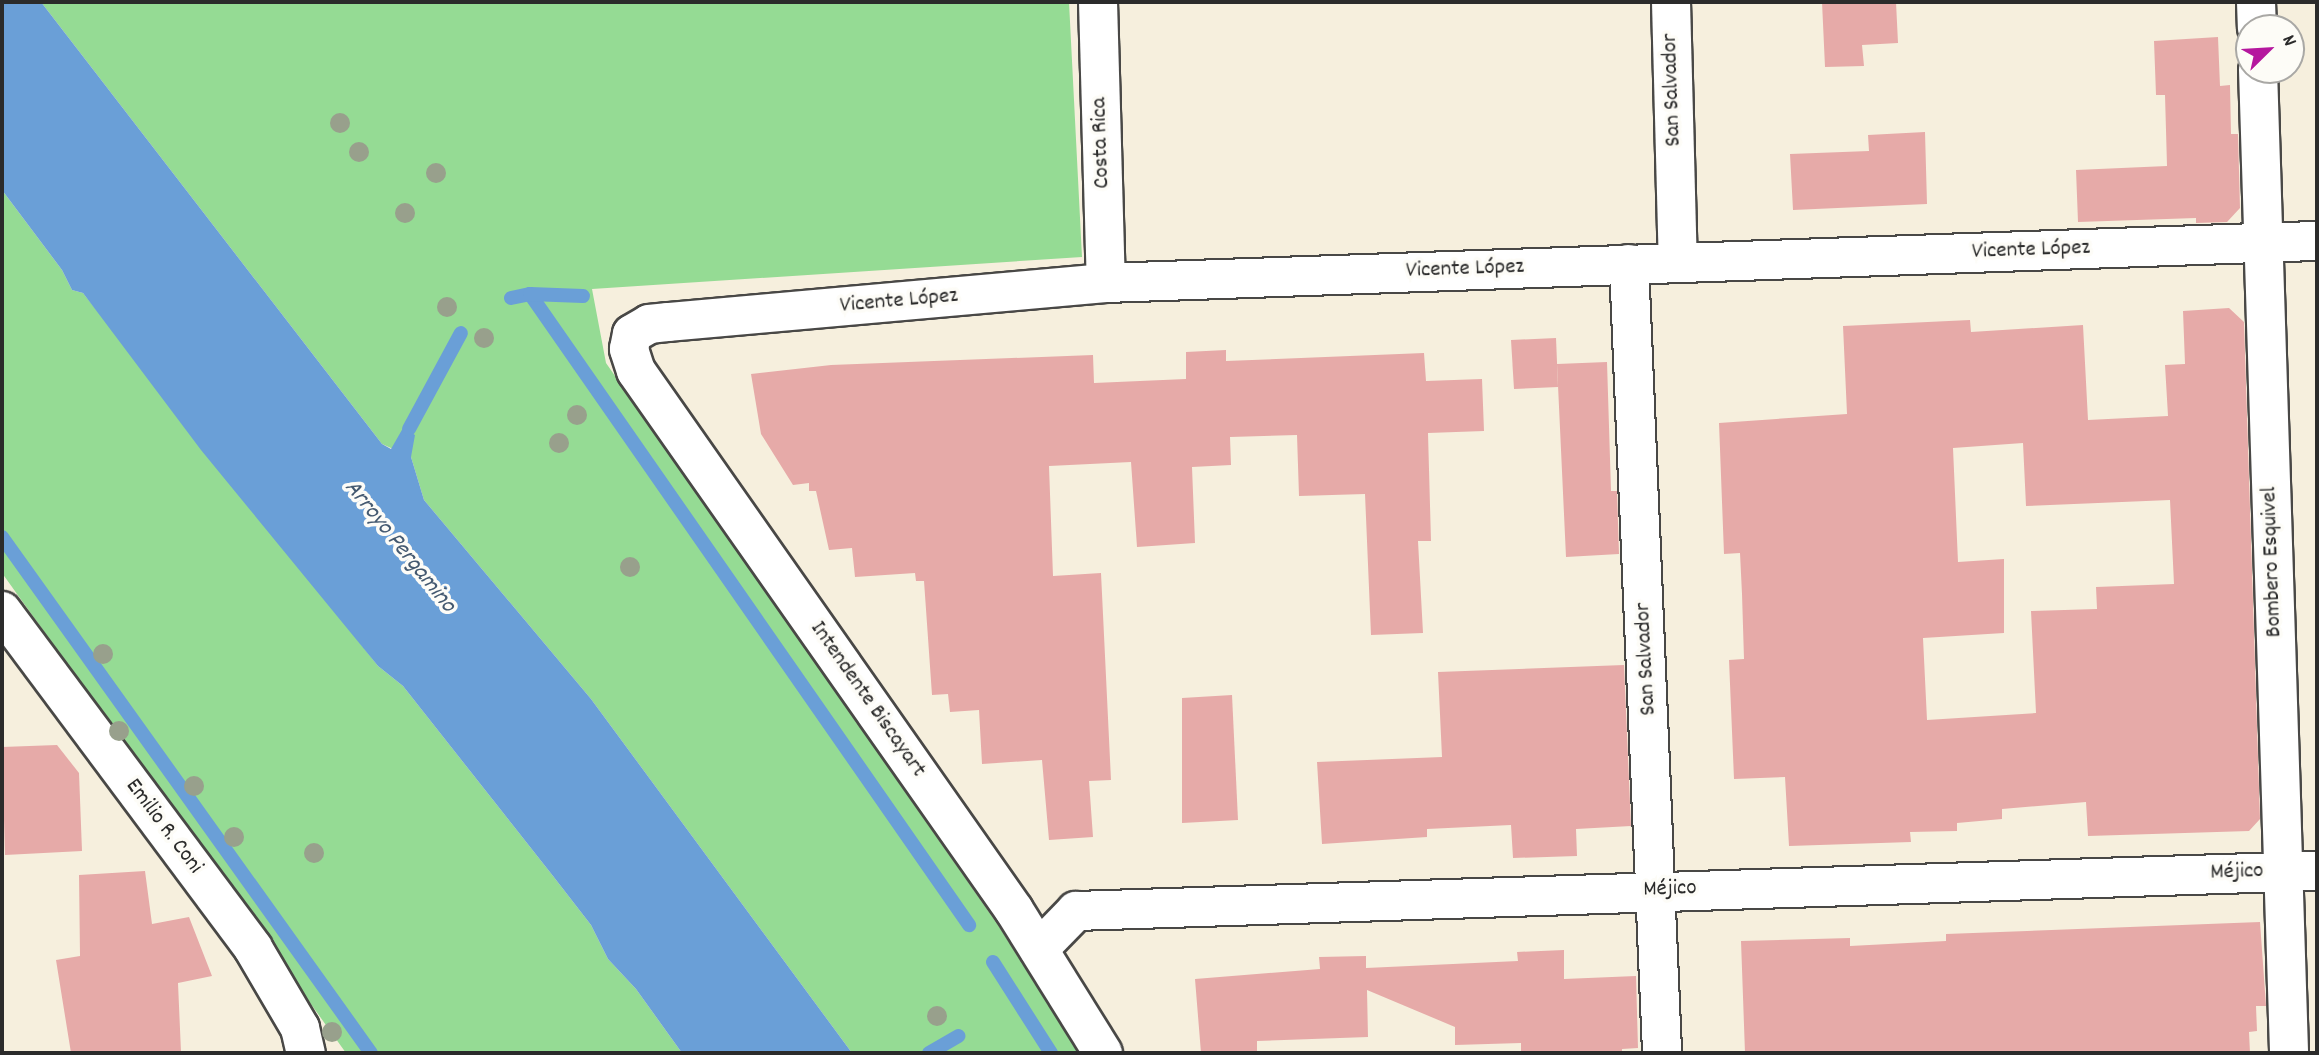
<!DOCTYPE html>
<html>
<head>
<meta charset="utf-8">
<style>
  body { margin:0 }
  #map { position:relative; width:2319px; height:1055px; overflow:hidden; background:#f6efdd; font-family:Dekko,sans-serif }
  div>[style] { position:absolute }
  .green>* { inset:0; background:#95db94 }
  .water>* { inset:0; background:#6a9fd7 }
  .stream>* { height:14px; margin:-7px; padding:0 7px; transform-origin:7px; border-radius:7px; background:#6a9fd7 }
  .building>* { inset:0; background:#e6aaa8 }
  .roads { filter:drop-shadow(2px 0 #494846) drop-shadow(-2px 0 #494846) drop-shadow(0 2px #494846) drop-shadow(0 -2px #494846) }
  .minor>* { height:38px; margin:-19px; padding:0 19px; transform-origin:19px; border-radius:19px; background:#fff }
  .trees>* { width:20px; height:20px; margin:-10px; border-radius:50%; background:#98a08c }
  span { translate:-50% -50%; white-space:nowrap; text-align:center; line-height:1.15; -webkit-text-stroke:7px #fdfcf7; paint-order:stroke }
  .street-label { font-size:23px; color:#2b2b2b }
  .water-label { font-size:24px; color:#445970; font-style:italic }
  .frame { position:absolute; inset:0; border:4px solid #2b2b2b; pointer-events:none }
  .north { position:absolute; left:2235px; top:14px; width:70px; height:70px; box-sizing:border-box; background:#fdfcf7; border:2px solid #a9a8a5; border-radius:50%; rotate:66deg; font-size:19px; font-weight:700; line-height:28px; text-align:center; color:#2b2b2b }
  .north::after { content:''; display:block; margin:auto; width:24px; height:32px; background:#b5179e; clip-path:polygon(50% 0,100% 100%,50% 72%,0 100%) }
</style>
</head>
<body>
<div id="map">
  <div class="green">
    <i style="clip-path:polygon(41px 2px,1069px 2px,1082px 257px,592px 289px,606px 363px,998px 925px,1079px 1053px,852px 1053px,591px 699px,424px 500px,411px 457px,382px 444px)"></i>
    <i style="clip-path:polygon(2px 190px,62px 270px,72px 290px,83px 293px,378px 666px,403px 686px,553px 876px,591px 925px,608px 959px,636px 989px,682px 1053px,346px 1053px,2px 573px)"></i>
  </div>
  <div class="water">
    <i style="clip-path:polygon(2px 2px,41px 2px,382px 444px,391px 449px,403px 428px,415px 435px,411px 457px,424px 500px,591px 699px,852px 1053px,682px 1053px,636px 989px,608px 959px,591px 925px,553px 876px,403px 686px,378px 666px,201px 450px,83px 293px,72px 290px,62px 270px,2px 190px)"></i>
  </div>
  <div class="stream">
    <i style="left:530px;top:294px;width:769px;rotate:55.17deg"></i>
    <i style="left:511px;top:298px;width:19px;rotate:-12deg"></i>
    <i style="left:530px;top:294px;width:53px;rotate:2.2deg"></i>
    <i style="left:409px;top:429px;width:109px;rotate:-61.6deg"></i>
    <i style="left:2px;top:537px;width:634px;rotate:54.43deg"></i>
    <i style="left:993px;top:962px;width:108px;rotate:57.5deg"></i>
    <i style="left:929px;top:1053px;width:34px;rotate:-30deg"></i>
  </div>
  <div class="building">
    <i style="clip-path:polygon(1822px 2px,1896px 2px,1898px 43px,1862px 45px,1864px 66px,1825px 67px)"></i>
    <i style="clip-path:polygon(2218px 37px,2220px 86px,2230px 85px,2231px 134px,2238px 134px,2240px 208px,2227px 222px,2196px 223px,2196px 218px,2078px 222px,2076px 170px,2167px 166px,2165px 95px,2156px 95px,2154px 41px)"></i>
    <i style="clip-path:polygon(1925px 132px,1927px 204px,1793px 210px,1790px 154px,1869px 151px,1868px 135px)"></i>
    <i style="clip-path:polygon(evenodd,2229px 308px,2244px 322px,2260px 819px,2249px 831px,2088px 836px,2086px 802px,2002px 809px,2002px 819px,1957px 823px,1957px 831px,1910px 832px,1911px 842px,1789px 846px,1785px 777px,1734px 779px,1729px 660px,1744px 659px,1742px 594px,1740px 553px,1724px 554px,1719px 423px,1847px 414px,1843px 326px,1970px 320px,1971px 332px,2083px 325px,2088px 420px,2168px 416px,2165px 365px,2185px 364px,2183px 311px,2229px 308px,2023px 443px,2026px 506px,2170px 500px,2174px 584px,2096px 587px,2097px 609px,2031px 611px,2036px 713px,1927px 720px,1923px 638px,2004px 633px,2004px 559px,1958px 562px,1953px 448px,2023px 443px)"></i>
    <i style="clip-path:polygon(1556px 338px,1558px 387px,1514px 389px,1511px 340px)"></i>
    <i style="clip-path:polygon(1226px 350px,1226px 361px,1424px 353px,1426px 381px,1482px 379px,1484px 431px,1428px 433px,1431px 541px,1418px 541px,1423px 633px,1371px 635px,1365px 494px,1299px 496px,1297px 435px,1230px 437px,1231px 465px,1192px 467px,1195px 543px,1137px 547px,1131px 462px,1049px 466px,1053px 576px,1101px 573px,1111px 780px,1089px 781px,1093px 837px,1049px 840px,1042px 760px,982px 764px,979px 710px,950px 712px,948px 694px,932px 695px,924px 581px,916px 581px,915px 573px,855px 577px,852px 548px,829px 550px,816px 491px,809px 491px,809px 483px,793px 485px,761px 434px,751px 374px,831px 365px,1093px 355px,1094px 383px,1186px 379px,1186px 352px)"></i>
    <i style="clip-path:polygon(1607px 362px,1611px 491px,1617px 491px,1619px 554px,1566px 557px,1557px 364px)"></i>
    <i style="clip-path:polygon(1624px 665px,1631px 826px,1576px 829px,1577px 856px,1513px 858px,1511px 825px,1427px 829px,1427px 837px,1322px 844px,1317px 762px,1442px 757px,1438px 672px)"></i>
    <i style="clip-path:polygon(1232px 695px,1238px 820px,1182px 823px,1182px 698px)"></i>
    <i style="clip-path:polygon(57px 745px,79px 773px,82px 851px,5px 855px,2px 747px)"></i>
    <i style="clip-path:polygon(145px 871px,152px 924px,189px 917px,212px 976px,178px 983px,181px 1052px,71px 1053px,56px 960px,80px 956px,79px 875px)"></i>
    <i style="clip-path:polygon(2260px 922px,2266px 1006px,2256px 1006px,2257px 1031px,2249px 1032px,2250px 1053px,1745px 1053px,1741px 941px,1850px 938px,1850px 946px,1946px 941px,1946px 934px)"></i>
    <i style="clip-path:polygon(1564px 950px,1564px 979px,1636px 976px,1638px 1048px,1622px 1049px,1622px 1053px,1521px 1053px,1521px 1043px,1455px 1045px,1455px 1027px,1367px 990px,1368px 1037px,1257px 1041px,1257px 1053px,1201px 1053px,1195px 979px,1320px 969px,1319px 957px,1366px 956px,1366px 968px,1518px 961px,1517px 952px)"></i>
  </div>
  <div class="roads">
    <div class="minor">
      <i style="left:1098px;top:2px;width:281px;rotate:88.4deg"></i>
      <i style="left:1671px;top:2px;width:260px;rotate:88.5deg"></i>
      <i style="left:2256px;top:2px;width:26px;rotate:88deg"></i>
      <i style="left:2258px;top:70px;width:983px;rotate:88.19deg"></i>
      <i style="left:1629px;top:264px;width:790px;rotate:87.6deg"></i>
      <i style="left:2px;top:611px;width:420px;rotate:53.3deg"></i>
      <i style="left:253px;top:948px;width:93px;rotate:59.6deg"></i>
      <i style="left:300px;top:1028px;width:26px;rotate:77deg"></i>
      <i style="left:1039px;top:949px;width:53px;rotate:-45.8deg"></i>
      <i style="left:1076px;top:911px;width:1242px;rotate:-1.85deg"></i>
      <i style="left:1103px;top:1053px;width:168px;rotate:-121.9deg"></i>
      <i style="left:1014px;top:910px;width:658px;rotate:-125.04deg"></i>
      <i style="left:636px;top:371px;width:23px;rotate:-108deg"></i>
      <i style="left:629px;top:349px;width:15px;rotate:-79deg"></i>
      <i style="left:632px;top:334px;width:20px;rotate:-30deg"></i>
      <i style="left:649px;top:324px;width:20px;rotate:-6deg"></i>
      <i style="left:669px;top:322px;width:439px;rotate:-5.1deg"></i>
      <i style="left:1106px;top:283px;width:1212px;rotate:-1.99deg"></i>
    </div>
  </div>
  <div class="trees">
    <i style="left:340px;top:123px"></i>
    <i style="left:359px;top:152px"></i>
    <i style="left:436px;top:173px"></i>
    <i style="left:405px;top:213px"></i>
    <i style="left:447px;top:307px"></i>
    <i style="left:484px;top:338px"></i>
    <i style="left:577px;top:415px"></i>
    <i style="left:559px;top:443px"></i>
    <i style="left:630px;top:567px"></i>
    <i style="left:103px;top:654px"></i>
    <i style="left:119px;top:731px"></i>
    <i style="left:194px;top:786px"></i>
    <i style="left:234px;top:837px"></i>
    <i style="left:314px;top:853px"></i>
    <i style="left:937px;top:1016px"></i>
    <i style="left:332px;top:1032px"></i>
  </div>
  <div class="street-label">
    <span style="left:1673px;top:90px;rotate:-92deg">San Salvador</span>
    <span style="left:1102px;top:143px;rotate:-92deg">Costa Rica</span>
    <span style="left:2031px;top:251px;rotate:-2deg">Vicente López</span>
    <span style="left:1465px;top:270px;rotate:-2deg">Vicente López</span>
    <span style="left:899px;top:302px;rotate:-5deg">Vicente López</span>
    <span style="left:2273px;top:562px;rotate:-92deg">Bombero Esquivel</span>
    <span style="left:1647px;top:659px;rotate:-93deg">San Salvador</span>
    <span style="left:867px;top:700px;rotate:55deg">Intendente Biscayart</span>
    <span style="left:163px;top:827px;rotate:53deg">Emilio R. Coni</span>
    <span style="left:2237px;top:873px;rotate:-2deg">Méjico</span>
    <span style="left:1670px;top:890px;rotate:-2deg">Méjico</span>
  </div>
  <div class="water-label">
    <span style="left:399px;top:547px;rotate:51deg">Arroyo Pergamino</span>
  </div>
  <div class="frame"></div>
  <div class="north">N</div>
</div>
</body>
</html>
